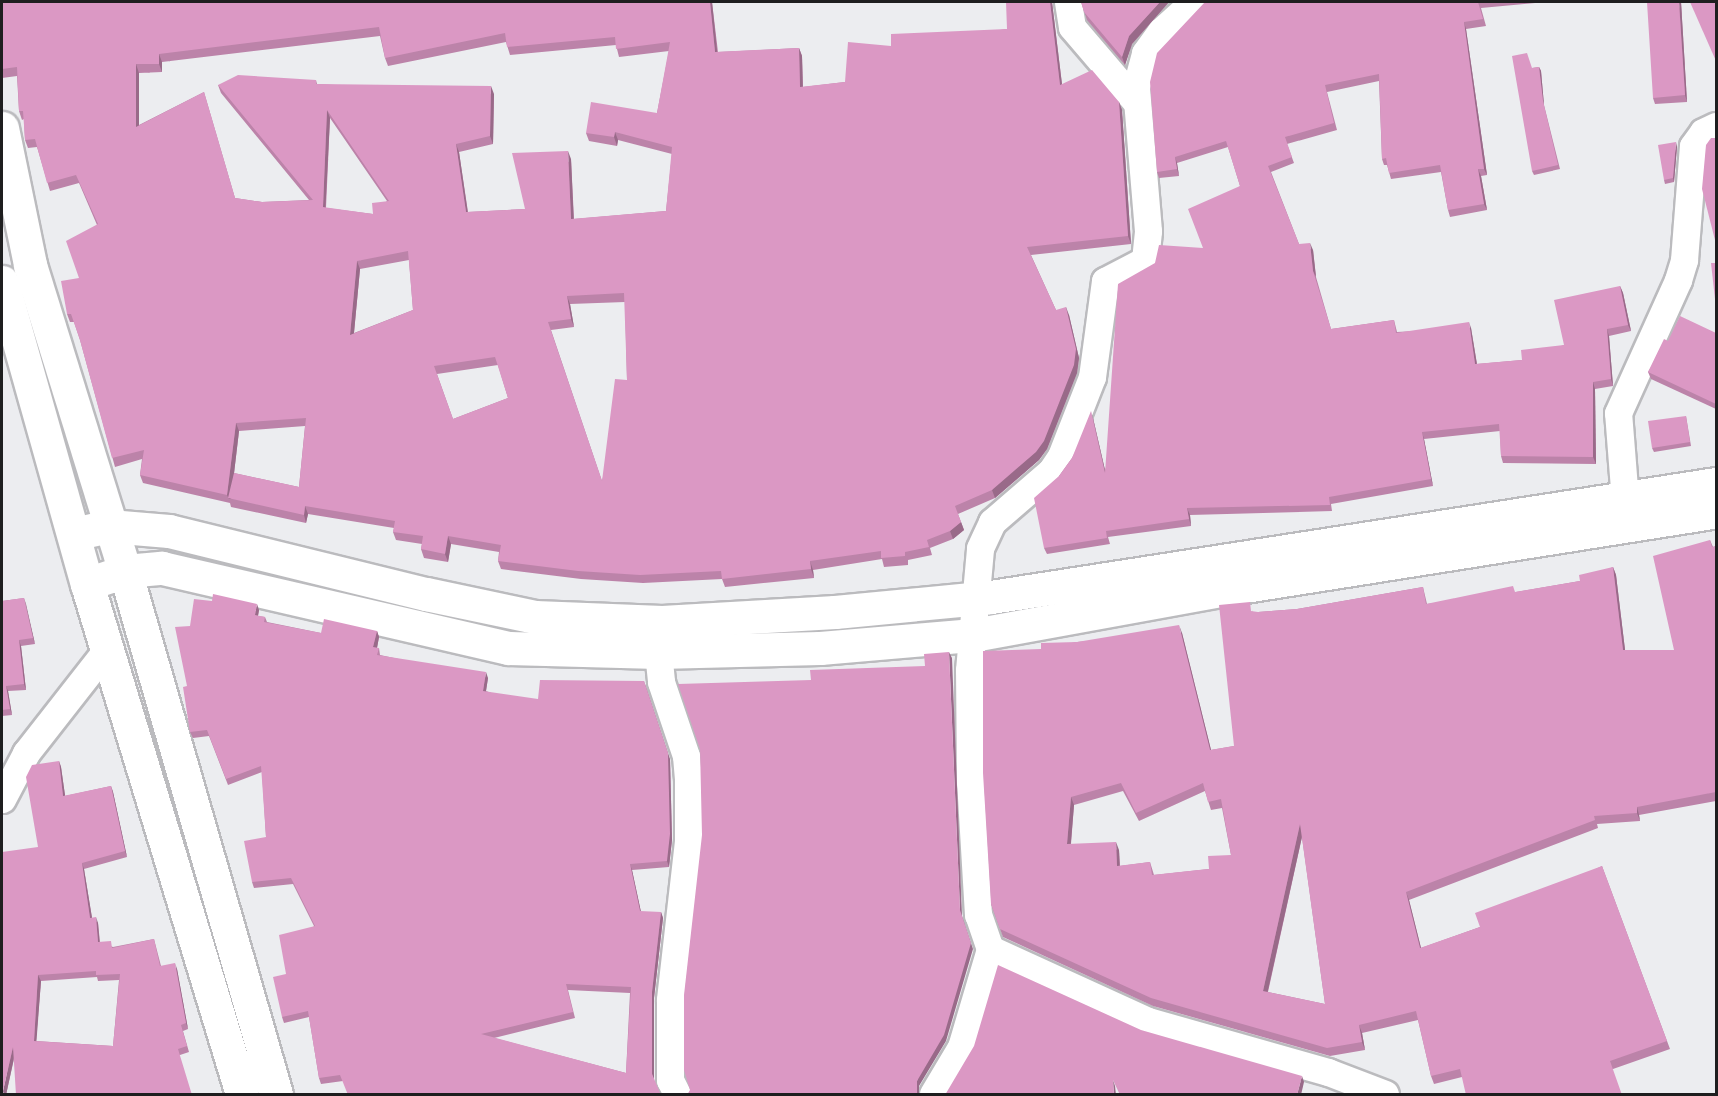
<!DOCTYPE html>
<html>
<head>
<meta charset="utf-8">
<style>
  body { margin:0 }
  #map { position:relative; width:1718px; height:1096px; overflow:hidden; background:#ecedf0; font-family:Overpass,sans-serif }
  div>[style] { position:absolute }
  .roads { filter:drop-shadow(2px 0 #bbbbbe) drop-shadow(-2px 0 #bbbbbe) drop-shadow(0 2px #bbbbbe) drop-shadow(0 -2px #bbbbbe) }
  .minor>* { height:27px; margin:-13.5px; padding:0 13.5px; transform-origin:13.5px; border-radius:13.5px; background:#fff }
  .tertiary>* { height:33px; margin:-16.5px; padding:0 16.5px; transform-origin:16.5px; border-radius:16.5px; background:#fff }
  .secondary>* { height:33px; margin:-16.5px; padding:0 16.5px; transform-origin:16.5px; border-radius:16.5px; background:#fff }
  .wall>* { inset:0; background:#bc83a9 }
  .shaded-wall>* { inset:0; background:#996a89 }
  .building>* { inset:0; background:#db98c4 }
  span { translate:-50% -50%; white-space:nowrap; text-align:center; line-height:1.15; -webkit-text-stroke:4.5px #fff; paint-order:stroke }
  .frame { position:absolute; inset:0; border:3px solid #1e1e1f; pointer-events:none }
</style>
</head>
<body>
<div id="map">
  <div class="roads">
    <div class="minor">
      <i style="left:1068px;top:2px;width:25px;rotate:81deg"></i>
      <i style="left:1072px;top:27px;width:99px;rotate:49.5deg"></i>
      <i style="left:1625px;top:501px;width:88px;rotate:-94.5deg"></i>
      <i style="left:1618px;top:413px;width:146px;rotate:-65.7deg"></i>
      <i style="left:1678px;top:280px;width:21px;rotate:-73deg"></i>
      <i style="left:1684px;top:260px;width:114px;rotate:-85.5deg"></i>
      <i style="left:1693px;top:146px;width:17px;rotate:-54deg"></i>
      <i style="left:1703px;top:132px;width:14px;rotate:-25deg"></i>
      <i style="left:658px;top:652px;width:30px;rotate:84deg"></i>
      <i style="left:661px;top:682px;width:78px;rotate:71.3deg"></i>
      <i style="left:686px;top:756px;width:24px;rotate:85deg"></i>
      <i style="left:688px;top:780px;width:61px;rotate:90deg"></i>
      <i style="left:688px;top:841px;width:160px;rotate:96.5deg"></i>
      <i style="left:670px;top:1000px;width:80px;rotate:90deg"></i>
      <i style="left:670px;top:1080px;width:16px;rotate:63deg"></i>
      <i style="left:2px;top:799px;width:52px;rotate:-62.4deg"></i>
      <i style="left:26px;top:753px;width:133px;rotate:-52deg"></i>
      <i style="left:990px;top:949px;width:174px;rotate:24.5deg"></i>
      <i style="left:1148px;top:1021px;width:187px;rotate:15.8deg"></i>
      <i style="left:1328px;top:1072px;width:61px;rotate:21.1deg"></i>
      <i style="left:933px;top:1094px;width:55px;rotate:-59.2deg"></i>
      <i style="left:961px;top:1047px;width:102px;rotate:-73.5deg"></i>
      <i style="left:990px;top:949px;width:36px;rotate:-109deg"></i>
      <i style="left:978px;top:915px;width:133px;rotate:-93.4deg"></i>
      <i style="left:970px;top:782px;width:112px;rotate:-90.5deg"></i>
      <i style="left:969px;top:670px;width:122px;rotate:-84.8deg"></i>
      <i style="left:980px;top:548px;width:29px;rotate:-65deg"></i>
      <i style="left:992px;top:522px;width:78px;rotate:-40.8deg"></i>
      <i style="left:1051px;top:471px;width:18px;rotate:-56deg"></i>
      <i style="left:1061px;top:456px;width:85px;rotate:-68.6deg"></i>
      <i style="left:1092px;top:377px;width:97px;rotate:-82.3deg"></i>
      <i style="left:1105px;top:281px;width:45px;rotate:-27.7deg"></i>
      <i style="left:1145px;top:260px;width:29px;rotate:-84deg"></i>
      <i style="left:1148px;top:231px;width:144px;rotate:-94.8deg"></i>
      <i style="left:1136px;top:87px;width:35px;rotate:-75deg"></i>
      <i style="left:1145px;top:53px;width:27px;rotate:-54deg"></i>
      <i style="left:1161px;top:31px;width:43px;rotate:-42.2deg"></i>
    </div>
    <div class="tertiary">
      <i style="left:74px;top:534px;width:36px;rotate:-13deg"></i>
      <i style="left:109px;top:526px;width:60px;rotate:4.8deg"></i>
      <i style="left:169px;top:531px;width:265px;rotate:13.8deg"></i>
      <i style="left:426px;top:594px;width:111px;rotate:11.9deg"></i>
      <i style="left:535px;top:617px;width:127px;rotate:2.3deg"></i>
      <i style="left:662px;top:622px;width:173px;rotate:-3.3deg"></i>
      <i style="left:835px;top:612px;width:157px;rotate:-5.5deg"></i>
      <i style="left:991px;top:597px;width:734px;rotate:-8.86deg"></i>
      <i style="left:87px;top:584px;width:40px;rotate:-18.9deg"></i>
      <i style="left:125px;top:571px;width:37px;rotate:-5deg"></i>
      <i style="left:162px;top:568px;width:355px;rotate:13deg"></i>
      <i style="left:508px;top:648px;width:150px;rotate:1.5deg"></i>
      <i style="left:658px;top:652px;width:162px;rotate:-1.4deg"></i>
      <i style="left:820px;top:648px;width:154px;rotate:-4.9deg"></i>
      <i style="left:973px;top:635px;width:263px;rotate:-10.3deg"></i>
      <i style="left:1232px;top:588px;width:490px;rotate:-9deg"></i>
    </div>
    <div class="secondary">
      <i style="left:2px;top:128px;width:140px;rotate:78.4deg"></i>
      <i style="left:30px;top:265px;width:320px;rotate:72.8deg"></i>
      <i style="left:125px;top:571px;width:544px;rotate:73.9deg"></i>
      <i style="left:2px;top:282px;width:314px;rotate:74.3deg"></i>
      <i style="left:87px;top:584px;width:533px;rotate:73.09deg"></i>
    </div>
  </div>
  <div class="wall">
    <i style="clip-path:polygon(evenodd,2px 2px,712px 2px,718px 52px,799px 48px,802px 56px,803px 87px,845px 82px,891px 46px,1007px 29px,1052px 2px,1062px 84px,1119px 102px,1122px 110px,1131px 244px,1031px 255px,1056px 310px,1069px 315px,1079px 358px,1077px 373px,1047px 449px,1039px 460px,995px 498px,958px 514px,964px 530px,953px 539px,930px 548px,932px 555px,908px 560px,908px 565px,884px 567px,882px 559px,813px 570px,814px 578px,725px 587px,722px 579px,643px 583px,581px 579px,501px 569px,498px 561px,499px 552px,451px 544px,448px 562px,424px 558px,421px 549px,422px 544px,396px 540px,393px 532px,394px 528px,308px 514px,306px 523px,231px 507px,230px 503px,143px 483px,140px 475px,142px 459px,115px 467px,80px 340px,74px 322px,70px 322px,67px 314px,97px 225px,79px 183px,50px 191px,37px 147px,28px 148px,25px 140px,24px 119px,22px 120px,19px 111px,17px 76px,2px 78px,2px 2px,380px 36px,385px 58px,388px 66px,506px 42px,510px 55px,616px 45px,619px 57px,669px 51px,657px 113px,586px 133px,589px 141px,617px 146px,618px 140px,672px 154px,666px 211px,574px 219px,571px 159px,525px 209px,468px 212px,459px 152px,493px 144px,494px 94px,317px 84px,316px 80px,218px 85px,221px 93px,309px 200px,262px 202px,235px 198px,204px 92px,139px 125px,139px 73px,162px 72px,162px 62px,380px 36px,2px 2px,330px 118px,387px 201px,373px 214px,326px 208px,330px 118px,2px 2px,409px 260px,413px 310px,354px 333px,360px 269px,409px 260px,2px 2px,625px 302px,627px 380px,602px 481px,551px 330px,574px 327px,570px 304px,625px 302px,2px 2px,498px 365px,508px 398px,453px 419px,437px 374px,498px 365px,2px 2px,305px 426px,299px 487px,234px 473px,239px 431px,305px 426px)"></i>
    <i style="clip-path:polygon(1081px 2px,1169px 2px,1132px 44px,1125px 65px,1087px 20px)"></i>
    <i style="clip-path:polygon(1205px 2px,1546px 2px,1481px 8px,1486px 26px,1466px 29px,1487px 175px,1481px 176px,1487px 210px,1450px 217px,1448px 210px,1441px 172px,1391px 179px,1387px 165px,1384px 165px,1382px 159px,1379px 81px,1327px 92px,1337px 130px,1287px 144px,1294px 163px,1271px 172px,1299px 244px,1313px 250px,1316px 277px,1331px 329px,1394px 320px,1397px 332px,1471px 328px,1477px 364px,1522px 360px,1564px 345px,1620px 286px,1623px 293px,1631px 331px,1609px 336px,1613px 386px,1595px 389px,1596px 464px,1503px 463px,1501px 456px,1500px 431px,1424px 439px,1433px 486px,1331px 504px,1332px 511px,1190px 515px,1191px 526px,1108px 537px,1110px 544px,1047px 554px,1044px 548px,1059px 476px,1072px 458px,1093px 418px,1105px 470px,1203px 248px,1240px 186px,1228px 147px,1177px 163px,1179px 176px,1159px 178px,1157px 172px)"></i>
    <i style="clip-path:polygon(1681px 2px,1687px 102px,1655px 104px,1653px 98px)"></i>
    <i style="clip-path:polygon(1539px 67px,1541px 71px,1544px 105px,1560px 169px,1534px 175px,1532px 171px,1532px 68px)"></i>
    <i style="clip-path:polygon(1677px 147px,1674px 182px,1665px 184px,1664px 180px)"></i>
    <i style="clip-path:polygon(1716px 333px,1716px 409px,1651px 379px,1648px 372px,1668px 341px)"></i>
    <i style="clip-path:polygon(1686px 416px,1691px 446px,1654px 452px,1652px 448px)"></i>
    <i style="clip-path:polygon(evenodd,1710px 540px,1713px 547px,1716px 546px,1716px 801px,1639px 815px,1640px 821px,1597px 824px,1598px 828px,1409px 900px,1421px 948px,1480px 927px,1602px 866px,1670px 1049px,1613px 1069px,1462px 1077px,1434px 1084px,1431px 1076px,1418px 1020px,1362px 1033px,1365px 1050px,1330px 1056px,1153px 1006px,1003px 937px,991px 904px,1041px 649px,1077px 642px,1182px 633px,1211px 750px,1234px 746px,1253px 610px,1253px 612px,1258px 612px,1297px 609px,1423px 587px,1427px 604px,1516px 592px,1580px 581px,1613px 567px,1616px 575px,1625px 650px,1674px 650px,1710px 540px,1123px 791px,1139px 821px,1205px 791px,1211px 810px,1222px 808px,1231px 855px,1209px 869px,1154px 875px,1150px 862px,1120px 866px,1119px 850px,1071px 844px,1074px 805px,1123px 791px,1710px 540px,1302px 837px,1325px 1004px,1268px 992px,1302px 837px)"></i>
    <i style="clip-path:polygon(24px 598px,35px 644px,21px 646px,26px 690px,8px 691px,12px 715px,2px 716px,2px 601px)"></i>
    <i style="clip-path:polygon(evenodd,259px 610px,258px 616px,265px 617px,267px 622px,321px 633px,377px 631px,379px 637px,377px 648px,379px 648px,380px 655px,488px 678px,486px 691px,670px 759px,672px 840px,669px 867px,632px 870px,641px 912px,661px 912px,663px 918px,654px 998px,654px 1079px,343px 1081px,321px 1084px,319px 1078px,309px 1017px,284px 1023px,282px 1017px,286px 974px,314px 926px,293px 884px,254px 888px,252px 882px,266px 837px,262px 772px,228px 785px,209px 736px,193px 738px,190px 732px,187px 686px,190px 626px,259px 610px,568px 990px,630px 993px,626px 1073px,494px 1038px,575px 1018px,568px 990px)"></i>
    <i style="clip-path:polygon(evenodd,59px 761px,61px 767px,65px 796px,111px 786px,113px 792px,127px 857px,84px 869px,92px 918px,98px 923px,100px 942px,113px 947px,154px 939px,161px 966px,177px 969px,188px 1029px,183px 1031px,189px 1052px,180px 1055px,14px 1059px,6px 1095px,4px 1095px,38px 847px,59px 761px,97px 977px,98px 981px,119px 980px,113px 1046px,36px 1041px,41px 981px,97px 977px)"></i>
  </div>
  <div class="shaded-wall">
    <i style="clip-path:polygon(710px 2px,712px 2px,718px 60px,715px 52px)"></i>
    <i style="clip-path:polygon(1050px 2px,1052px 2px,1063px 93px,1060px 85px)"></i>
    <i style="clip-path:polygon(1160px 2px,1169px 2px,1132px 44px,1125px 65px,1122px 57px,1129px 36px)"></i>
    <i style="clip-path:polygon(1679px 2px,1681px 2px,1687px 102px,1685px 95px)"></i>
    <i style="clip-path:polygon(1464px 22px,1466px 29px,1487px 175px,1484px 169px)"></i>
    <i style="clip-path:polygon(799px 48px,802px 56px,803px 95px,800px 87px)"></i>
    <i style="clip-path:polygon(159px 54px,162px 62px,162px 72px,159px 64px)"></i>
    <i style="clip-path:polygon(136px 64px,139px 73px,139px 135px,136px 127px)"></i>
    <i style="clip-path:polygon(1539px 67px,1541px 71px,1544px 105px,1560px 169px,1543px 101px)"></i>
    <i style="clip-path:polygon(491px 86px,494px 94px,493px 144px,490px 136px)"></i>
    <i style="clip-path:polygon(1119px 102px,1122px 110px,1131px 244px,1128px 236px)"></i>
    <i style="clip-path:polygon(327px 110px,330px 118px,325px 216px,323px 207px)"></i>
    <i style="clip-path:polygon(615px 132px,618px 140px,617px 146px,614px 137px)"></i>
    <i style="clip-path:polygon(1676px 142px,1677px 147px,1674px 182px,1673px 178px)"></i>
    <i style="clip-path:polygon(456px 144px,459px 152px,469px 221px,466px 212px)"></i>
    <i style="clip-path:polygon(568px 151px,571px 159px,574px 227px,571px 219px)"></i>
    <i style="clip-path:polygon(1175px 157px,1177px 163px,1179px 176px,1177px 169px)"></i>
    <i style="clip-path:polygon(1478px 169px,1481px 176px,1487px 210px,1484px 204px)"></i>
    <i style="clip-path:polygon(1310px 243px,1313px 250px,1316px 277px,1313px 271px)"></i>
    <i style="clip-path:polygon(357px 261px,360px 269px,353px 343px,350px 335px)"></i>
    <i style="clip-path:polygon(1620px 286px,1623px 293px,1631px 331px,1628px 325px)"></i>
    <i style="clip-path:polygon(567px 296px,570px 304px,574px 327px,571px 319px)"></i>
    <i style="clip-path:polygon(1066px 307px,1069px 315px,1079px 358px,1077px 373px,1047px 449px,1039px 460px,995px 498px,992px 490px)"></i>
    <i style="clip-path:polygon(1469px 322px,1471px 328px,1478px 371px,1475px 364px)"></i>
    <i style="clip-path:polygon(1607px 329px,1609px 336px,1613px 386px,1611px 379px)"></i>
    <i style="clip-path:polygon(1593px 382px,1595px 389px,1596px 464px,1593px 457px)"></i>
    <i style="clip-path:polygon(1091px 411px,1093px 418px,1107px 479px,1105px 473px)"></i>
    <i style="clip-path:polygon(236px 423px,239px 431px,231px 499px,229px 499px,227px 495px)"></i>
    <i style="clip-path:polygon(1422px 432px,1424px 439px,1433px 486px,1431px 479px)"></i>
    <i style="clip-path:polygon(305px 506px,308px 514px,306px 523px,304px 515px)"></i>
    <i style="clip-path:polygon(1187px 508px,1190px 515px,1191px 526px,1189px 519px)"></i>
    <i style="clip-path:polygon(961px 522px,964px 530px,953px 539px,950px 531px)"></i>
    <i style="clip-path:polygon(448px 536px,451px 544px,448px 562px,445px 554px)"></i>
    <i style="clip-path:polygon(810px 561px,813px 570px,814px 578px,811px 569px)"></i>
    <i style="clip-path:polygon(1613px 567px,1616px 575px,1626px 658px,1623px 650px)"></i>
    <i style="clip-path:polygon(24px 598px,26px 604px,35px 644px,33px 638px)"></i>
    <i style="clip-path:polygon(257px 604px,259px 610px,257px 621px,255px 615px)"></i>
    <i style="clip-path:polygon(1179px 625px,1182px 633px,1213px 758px,1210px 750px)"></i>
    <i style="clip-path:polygon(377px 631px,379px 637px,376px 653px,373px 647px)"></i>
    <i style="clip-path:polygon(19px 640px,21px 646px,26px 690px,24px 684px)"></i>
    <i style="clip-path:polygon(949px 652px,952px 658px,962px 916px,973px 949px,946px 1041px,919px 1086px,919px 1095px,917px 1095px,917px 1081px,960px 910px)"></i>
    <i style="clip-path:polygon(486px 672px,488px 678px,485px 697px,483px 691px)"></i>
    <i style="clip-path:polygon(644px 681px,670px 759px,672px 840px,669px 867px,667px 861px)"></i>
    <i style="clip-path:polygon(6px 686px,8px 691px,12px 715px,10px 709px)"></i>
    <i style="clip-path:polygon(59px 761px,61px 767px,66px 802px,63px 796px)"></i>
    <i style="clip-path:polygon(111px 786px,113px 792px,127px 857px,125px 851px)"></i>
    <i style="clip-path:polygon(1071px 797px,1074px 805px,1070px 853px,1067px 844px)"></i>
    <i style="clip-path:polygon(1637px 807px,1639px 815px,1640px 821px,1637px 813px)"></i>
    <i style="clip-path:polygon(1300px 824px,1303px 832px,1266px 999px,1263px 991px)"></i>
    <i style="clip-path:polygon(1116px 842px,1119px 850px,1120px 874px,1117px 866px)"></i>
    <i style="clip-path:polygon(82px 863px,84px 869px,93px 924px,90px 918px)"></i>
    <i style="clip-path:polygon(630px 864px,632px 870px,642px 917px,640px 911px)"></i>
    <i style="clip-path:polygon(1406px 892px,1409px 900px,1423px 956px,1420px 948px)"></i>
    <i style="clip-path:polygon(661px 912px,663px 918px,654px 998px,654px 1080px,652px 1074px,652px 992px)"></i>
    <i style="clip-path:polygon(96px 917px,98px 923px,100px 948px,98px 942px)"></i>
    <i style="clip-path:polygon(175px 963px,177px 969px,188px 1029px,186px 1023px)"></i>
    <i style="clip-path:polygon(38px 975px,41px 981px,36px 1047px,34px 1041px)"></i>
    <i style="clip-path:polygon(1359px 1025px,1362px 1033px,1365px 1050px,1362px 1042px)"></i>
    <i style="clip-path:polygon(13px 1047px,15px 1053px,6px 1095px,4px 1095px,3px 1091px)"></i>
    <i style="clip-path:polygon(1302px 1076px,1304px 1082px,1301px 1095px,1297px 1095px)"></i>
    <i style="clip-path:polygon(1113px 1080px,1115px 1086px,1116px 1095px,1114px 1095px)"></i>
  </div>
  <div class="building">
    <i style="clip-path:polygon(evenodd,2px 2px,710px 2px,715px 52px,799px 48px,800px 87px,845px 82px,848px 42px,891px 46px,891px 34px,1007px 29px,1006px 2px,1050px 2px,1060px 85px,1092px 70px,1119px 102px,1128px 236px,1027px 247px,1056px 310px,1066px 307px,1076px 349px,1074px 365px,1044px 441px,1036px 452px,992px 490px,955px 506px,961px 522px,950px 531px,927px 540px,929px 547px,905px 552px,905px 556px,881px 558px,881px 551px,810px 561px,811px 569px,722px 579px,721px 571px,640px 575px,578px 571px,498px 561px,501px 545px,448px 536px,445px 554px,421px 549px,423px 536px,393px 532px,395px 521px,305px 506px,304px 515px,228px 498px,234px 473px,299px 487px,306px 418px,236px 423px,227px 495px,140px 475px,144px 450px,112px 458px,80px 340px,71px 314px,67px 314px,61px 281px,79px 278px,66px 241px,98px 224px,76px 175px,47px 183px,35px 139px,25px 140px,23px 111px,19px 111px,17px 67px,2px 69px,2px 2px,379px 27px,385px 58px,505px 33px,507px 47px,615px 37px,616px 49px,670px 42px,657px 113px,591px 102px,586px 133px,614px 137px,615px 132px,672px 147px,666px 211px,571px 219px,568px 151px,512px 153px,525px 209px,466px 212px,456px 144px,490px 136px,491px 86px,316px 84px,316px 80px,238px 75px,218px 85px,313px 200px,262px 202px,235px 198px,204px 92px,136px 127px,136px 64px,159px 64px,159px 54px,379px 27px,2px 2px,327px 110px,389px 201px,372px 203px,373px 214px,323px 207px,327px 110px,2px 2px,408px 251px,413px 310px,350px 335px,357px 261px,408px 251px,2px 2px,624px 293px,627px 380px,615px 379px,602px 481px,548px 322px,571px 319px,567px 296px,624px 293px,2px 2px,495px 357px,508px 398px,453px 419px,434px 366px,495px 357px)"></i>
    <i style="clip-path:polygon(1081px 2px,1160px 2px,1129px 36px,1122px 57px,1084px 12px)"></i>
    <i style="clip-path:polygon(1205px 2px,1478px 2px,1483px 19px,1464px 22px,1484px 169px,1478px 169px,1484px 204px,1448px 210px,1440px 165px,1389px 173px,1386px 158px,1382px 159px,1379px 74px,1325px 85px,1334px 123px,1285px 137px,1292px 157px,1268px 166px,1299px 244px,1310px 243px,1313px 271px,1331px 329px,1394px 320px,1396px 333px,1469px 322px,1475px 364px,1522px 360px,1521px 350px,1564px 345px,1554px 300px,1620px 286px,1628px 325px,1607px 329px,1611px 379px,1593px 382px,1593px 457px,1501px 456px,1499px 424px,1422px 432px,1431px 479px,1329px 497px,1330px 505px,1187px 508px,1189px 519px,1106px 531px,1107px 538px,1044px 548px,1034px 498px,1059px 476px,1072px 458px,1091px 411px,1105px 473px,1118px 284px,1155px 263px,1159px 245px,1203px 248px,1188px 209px,1240px 186px,1226px 141px,1175px 157px,1177px 169px,1157px 172px,1150px 82px,1157px 53px)"></i>
    <i style="clip-path:polygon(1647px 2px,1679px 2px,1685px 95px,1653px 98px)"></i>
    <i style="clip-path:polygon(1690px 2px,1716px 2px,1716px 61px)"></i>
    <i style="clip-path:polygon(1527px 53px,1532px 68px,1539px 67px,1543px 101px,1558px 165px,1532px 171px,1512px 56px)"></i>
    <i style="clip-path:polygon(1711px 138px,1716px 138px,1716px 244px,1702px 189px,1706px 145px)"></i>
    <i style="clip-path:polygon(1676px 142px,1673px 178px,1664px 180px,1658px 145px)"></i>
    <i style="clip-path:polygon(1711px 263px,1716px 263px,1716px 308px)"></i>
    <i style="clip-path:polygon(1680px 316px,1716px 333px,1716px 404px,1648px 372px,1664px 339px,1668px 341px)"></i>
    <i style="clip-path:polygon(1686px 416px,1690px 442px,1652px 448px,1648px 421px)"></i>
    <i style="clip-path:polygon(evenodd,1710px 540px,1712px 547px,1716px 546px,1716px 792px,1637px 807px,1637px 813px,1594px 816px,1595px 820px,1406px 892px,1420px 948px,1480px 927px,1475px 913px,1602px 866px,1667px 1041px,1610px 1061px,1622px 1095px,1466px 1095px,1460px 1069px,1431px 1076px,1416px 1011px,1359px 1025px,1362px 1042px,1327px 1048px,1151px 998px,1000px 929px,991px 904px,983px 773px,983px 651px,1041px 649px,1041px 643px,1077px 642px,1179px 625px,1210px 750px,1234px 746px,1219px 605px,1250px 602px,1251px 611px,1258px 612px,1297px 609px,1423px 587px,1426px 604px,1513px 586px,1515px 592px,1580px 581px,1579px 575px,1613px 567px,1623px 650px,1674px 650px,1653px 556px,1710px 540px,1121px 783px,1136px 813px,1203px 783px,1208px 802px,1221px 799px,1231px 855px,1208px 856px,1209px 869px,1152px 875px,1150px 862px,1117px 866px,1116px 842px,1067px 844px,1071px 797px,1121px 783px,1710px 540px,1300px 824px,1325px 1004px,1263px 991px,1300px 824px)"></i>
    <i style="clip-path:polygon(evenodd,213px 594px,257px 604px,255px 615px,265px 617px,264px 622px,321px 633px,324px 619px,377px 631px,373px 647px,379px 648px,377px 655px,486px 672px,483px 691px,538px 699px,540px 680px,644px 681px,668px 753px,670px 834px,667px 861px,630px 864px,640px 911px,661px 912px,652px 992px,652px 1074px,661px 1095px,348px 1095px,340px 1075px,319px 1078px,308px 1011px,282px 1017px,273px 977px,286px 974px,279px 935px,315px 926px,291px 878px,252px 882px,244px 841px,266px 837px,261px 766px,226px 779px,207px 730px,190px 732px,183px 687px,187px 686px,175px 627px,190px 626px,194px 599px,212px 601px,213px 594px,566px 984px,631px 987px,626px 1073px,481px 1034px,573px 1012px,566px 984px)"></i>
    <i style="clip-path:polygon(24px 598px,33px 638px,19px 640px,24px 684px,6px 686px,10px 709px,2px 710px,2px 601px)"></i>
    <i style="clip-path:polygon(949px 652px,960px 910px,971px 943px,944px 1035px,917px 1081px,917px 1095px,687px 1095px,690px 1090px,684px 1070px,684px 995px,702px 835px,700px 749px,678px 684px,811px 680px,810px 670px,925px 666px,924px 654px)"></i>
    <i style="clip-path:polygon(evenodd,59px 761px,63px 796px,111px 786px,125px 851px,82px 863px,90px 918px,96px 917px,98px 942px,111px 941px,112px 948px,154px 939px,160px 966px,175px 963px,186px 1023px,181px 1025px,187px 1046px,178px 1049px,192px 1095px,16px 1095px,13px 1047px,3px 1091px,2px 1085px,2px 852px,38px 847px,26px 777px,32px 765px,59px 761px,96px 971px,96px 975px,120px 974px,113px 1046px,34px 1041px,38px 975px,96px 971px)"></i>
    <i style="clip-path:polygon(998px 965px,1141px 1030px,1302px 1076px,1297px 1095px,1120px 1095px,1113px 1080px,1114px 1095px,945px 1095px,974px 1046px)"></i>
  </div>
  <div class="frame"></div>
</div>
</body>
</html>
